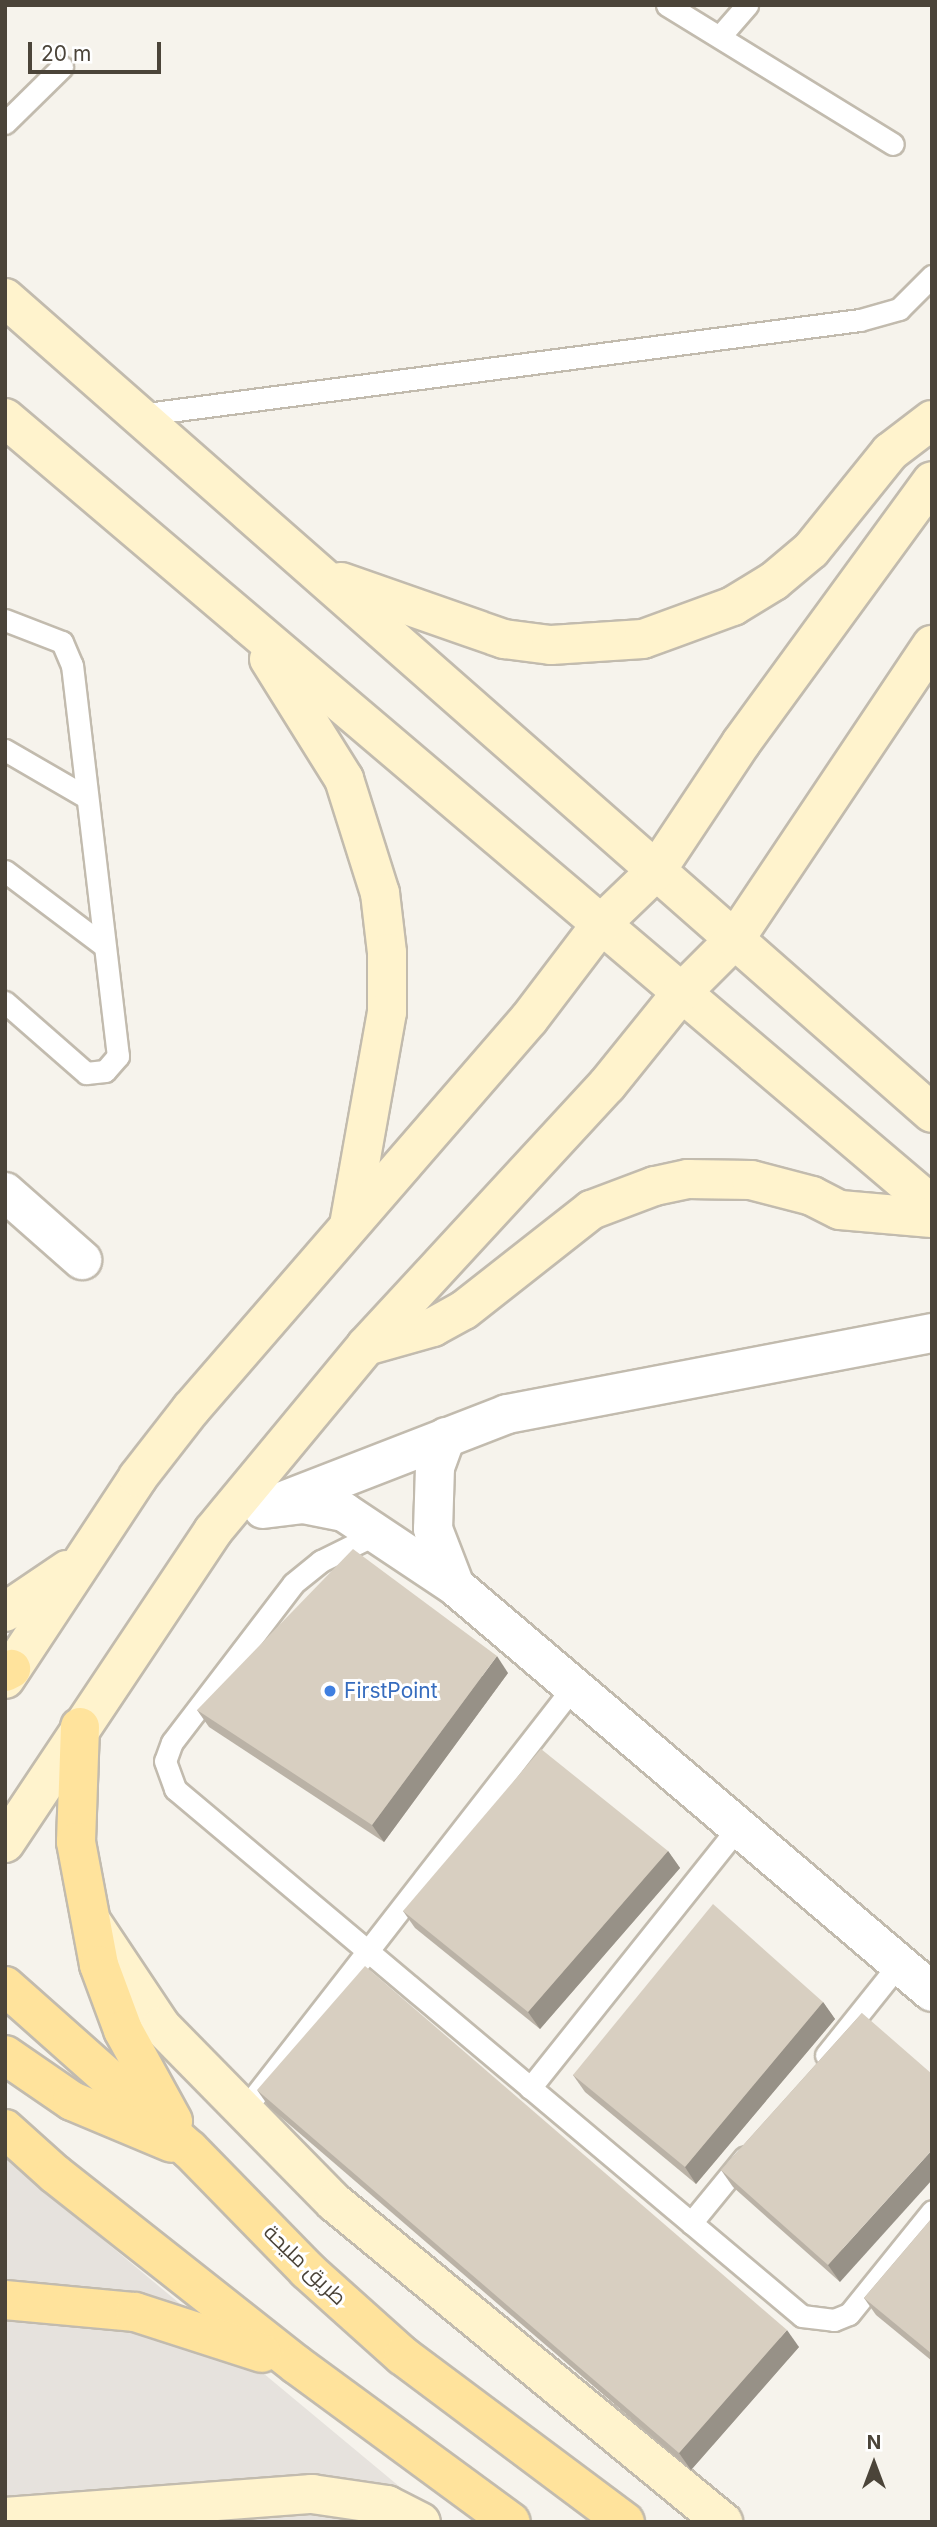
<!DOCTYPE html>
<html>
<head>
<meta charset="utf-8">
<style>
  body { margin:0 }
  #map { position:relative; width:937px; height:2527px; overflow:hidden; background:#f6f3ec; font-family:Inter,Cairo,sans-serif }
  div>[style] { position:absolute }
  .industrial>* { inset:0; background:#e6e2dd }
  .roads { filter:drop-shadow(2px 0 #c2bbae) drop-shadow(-2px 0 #c2bbae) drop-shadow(0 2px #c2bbae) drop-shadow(0 -2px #c2bbae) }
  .lane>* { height:21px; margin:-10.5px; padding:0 10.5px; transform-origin:10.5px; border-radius:10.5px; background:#fff }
  .street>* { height:38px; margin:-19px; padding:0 19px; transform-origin:19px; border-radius:19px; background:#fff }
  .secondary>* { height:38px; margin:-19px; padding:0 19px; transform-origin:19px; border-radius:19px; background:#fff3cd }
  .primary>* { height:38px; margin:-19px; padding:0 19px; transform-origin:19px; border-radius:19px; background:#ffe39c }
  .wall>* { inset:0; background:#bab2a6 }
  .shaded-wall>* { inset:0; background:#979187 }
  .building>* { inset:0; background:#d8cfc1 }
  .dots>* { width:19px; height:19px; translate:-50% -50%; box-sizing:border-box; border:4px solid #fff; border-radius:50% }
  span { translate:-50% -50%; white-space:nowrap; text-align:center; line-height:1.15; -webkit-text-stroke:6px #fff; paint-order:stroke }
  .shop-label { font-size:21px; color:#366cbe }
  .left { translate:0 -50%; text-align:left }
  .street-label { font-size:21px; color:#4b4439 }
  .frame { position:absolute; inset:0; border:7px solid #4b4439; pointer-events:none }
  .north { position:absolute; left:839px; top:2429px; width:70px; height:70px; -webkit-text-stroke:5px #fff; paint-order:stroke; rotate:0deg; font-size:19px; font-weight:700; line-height:28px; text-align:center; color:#4b4439 }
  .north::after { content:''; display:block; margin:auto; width:24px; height:32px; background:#4b4439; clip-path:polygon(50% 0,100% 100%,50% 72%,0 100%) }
  .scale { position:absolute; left:28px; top:42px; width:133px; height:32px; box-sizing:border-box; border:4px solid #4b4439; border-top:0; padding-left:9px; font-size:21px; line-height:24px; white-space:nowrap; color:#4b4439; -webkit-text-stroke:5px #fff; paint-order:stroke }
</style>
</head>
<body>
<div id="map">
  <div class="industrial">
    <i style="clip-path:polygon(5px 2158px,442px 2522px,5px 2522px)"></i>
  </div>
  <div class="roads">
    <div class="lane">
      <i style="left:667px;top:5px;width:265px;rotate:31.6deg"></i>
      <i style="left:721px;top:35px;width:40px;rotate:-49deg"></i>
      <i style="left:5px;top:123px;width:80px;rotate:-44.5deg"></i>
      <i style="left:139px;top:415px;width:727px;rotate:-7.51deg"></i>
      <i style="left:860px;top:320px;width:41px;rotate:-15.8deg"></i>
      <i style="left:899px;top:309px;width:47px;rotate:-45deg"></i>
      <i style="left:5px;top:620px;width:61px;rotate:21.1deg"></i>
      <i style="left:62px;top:642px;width:25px;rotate:67deg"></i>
      <i style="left:72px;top:665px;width:394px;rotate:83.3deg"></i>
      <i style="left:118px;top:1056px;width:20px;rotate:131deg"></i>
      <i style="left:105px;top:1071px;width:19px;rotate:174deg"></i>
      <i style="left:86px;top:1073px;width:108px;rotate:-138.8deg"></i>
      <i style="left:5px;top:750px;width:94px;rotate:30.1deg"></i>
      <i style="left:5px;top:871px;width:121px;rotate:37deg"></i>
      <i style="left:380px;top:1532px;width:66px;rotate:153.8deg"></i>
      <i style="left:321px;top:1561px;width:36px;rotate:141deg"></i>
      <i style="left:293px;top:1584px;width:199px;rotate:127.4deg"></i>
      <i style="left:172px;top:1742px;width:20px;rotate:110deg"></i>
      <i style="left:165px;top:1761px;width:30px;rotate:70deg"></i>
      <i style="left:175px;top:1789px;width:819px;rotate:40.05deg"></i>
      <i style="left:802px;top:2316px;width:32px;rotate:7deg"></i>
      <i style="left:834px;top:2320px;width:16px;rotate:-22deg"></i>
      <i style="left:849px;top:2314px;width:132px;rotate:-51.1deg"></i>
      <i style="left:826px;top:2055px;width:117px;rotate:-51.3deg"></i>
      <i style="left:530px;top:2088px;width:335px;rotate:-51.4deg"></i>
      <i style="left:244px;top:2110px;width:537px;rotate:-52.11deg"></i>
      <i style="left:691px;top:2223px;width:85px;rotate:-50.7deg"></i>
    </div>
    <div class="street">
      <i style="left:5px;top:1192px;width:103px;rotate:41.4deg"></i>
      <i style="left:446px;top:1437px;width:32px;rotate:110deg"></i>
      <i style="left:435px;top:1467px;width:62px;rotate:91.8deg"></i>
      <i style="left:433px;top:1529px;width:61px;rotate:68.9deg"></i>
      <i style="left:283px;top:1501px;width:240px;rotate:-21.2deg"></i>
      <i style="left:507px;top:1414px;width:433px;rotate:-10.8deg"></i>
      <i style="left:263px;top:1509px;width:41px;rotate:-7deg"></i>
      <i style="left:304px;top:1504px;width:41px;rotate:11.3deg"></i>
      <i style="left:344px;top:1512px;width:133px;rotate:33.7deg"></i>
      <i style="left:455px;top:1586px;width:626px;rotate:40.4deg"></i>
    </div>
    <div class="secondary">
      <i style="left:5px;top:298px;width:1234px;rotate:41.32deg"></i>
      <i style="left:5px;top:418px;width:1216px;rotate:40.33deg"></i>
      <i style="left:341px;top:582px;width:173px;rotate:19.3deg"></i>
      <i style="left:504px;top:639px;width:47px;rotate:7.3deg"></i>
      <i style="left:551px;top:645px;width:92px;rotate:-3.7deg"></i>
      <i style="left:643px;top:639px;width:96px;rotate:-20.1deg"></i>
      <i style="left:733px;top:606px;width:48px;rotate:-31.4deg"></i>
      <i style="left:774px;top:581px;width:48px;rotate:-40deg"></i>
      <i style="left:811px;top:550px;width:126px;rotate:-51.1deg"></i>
      <i style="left:890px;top:452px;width:53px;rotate:-37.3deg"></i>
      <i style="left:269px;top:659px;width:142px;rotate:58deg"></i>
      <i style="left:344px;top:779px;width:120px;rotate:72.5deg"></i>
      <i style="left:380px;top:893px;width:60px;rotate:83.3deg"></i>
      <i style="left:387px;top:953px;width:59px;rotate:90deg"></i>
      <i style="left:387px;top:1012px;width:217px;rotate:100.1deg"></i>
      <i style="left:366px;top:1346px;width:70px;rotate:-15.8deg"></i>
      <i style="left:433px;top:1327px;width:35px;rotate:-29deg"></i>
      <i style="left:464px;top:1310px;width:162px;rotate:-38.2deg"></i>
      <i style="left:591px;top:1210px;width:68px;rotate:-20.6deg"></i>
      <i style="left:655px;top:1186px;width:34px;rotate:-12deg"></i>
      <i style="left:688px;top:1179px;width:63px;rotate:0.9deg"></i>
      <i style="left:751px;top:1180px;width:63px;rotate:14.7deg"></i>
      <i style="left:812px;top:1196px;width:31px;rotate:27deg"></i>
      <i style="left:840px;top:1210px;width:92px;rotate:5deg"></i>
      <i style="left:5px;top:1612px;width:75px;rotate:-34.1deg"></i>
      <i style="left:5px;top:1679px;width:242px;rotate:-56.6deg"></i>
      <i style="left:138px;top:1477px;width:86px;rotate:-52.1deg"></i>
      <i style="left:191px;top:1409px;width:516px;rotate:-49.09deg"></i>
      <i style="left:529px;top:1019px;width:119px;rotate:-52.8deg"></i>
      <i style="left:601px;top:924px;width:76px;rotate:-43.9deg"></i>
      <i style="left:656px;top:871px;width:154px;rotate:-56.4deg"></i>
      <i style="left:741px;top:743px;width:324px;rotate:-53.9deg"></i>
      <i style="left:5px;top:1843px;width:375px;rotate:-56.3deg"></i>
      <i style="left:213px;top:1531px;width:240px;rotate:-50.4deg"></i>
      <i style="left:366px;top:1346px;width:355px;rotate:-47.3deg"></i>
      <i style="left:607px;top:1085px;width:119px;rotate:-51.1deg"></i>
      <i style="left:682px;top:992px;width:75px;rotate:-45deg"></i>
      <i style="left:735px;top:939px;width:354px;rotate:-56.2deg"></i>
      <i style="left:93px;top:1924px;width:123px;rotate:56.3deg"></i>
      <i style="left:161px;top:2026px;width:247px;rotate:45.5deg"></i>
      <i style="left:334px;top:2202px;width:504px;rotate:39.44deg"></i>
      <i style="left:5px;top:2517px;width:308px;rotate:-4.3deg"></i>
      <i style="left:312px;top:2494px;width:76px;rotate:8.3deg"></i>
      <i style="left:387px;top:2505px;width:38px;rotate:27deg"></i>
    </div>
    <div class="primary">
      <i style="left:5px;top:1672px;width:7px;rotate:-27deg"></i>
      <i style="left:80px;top:1727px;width:115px;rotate:92deg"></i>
      <i style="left:76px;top:1842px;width:125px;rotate:79.4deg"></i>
      <i style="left:99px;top:1965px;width:69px;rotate:69.7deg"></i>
      <i style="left:123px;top:2030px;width:104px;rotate:61.2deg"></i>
      <i style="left:5px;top:1986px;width:247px;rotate:41.6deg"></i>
      <i style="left:190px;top:2150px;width:168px;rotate:45.7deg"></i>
      <i style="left:307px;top:2270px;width:129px;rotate:41.9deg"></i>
      <i style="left:403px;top:2356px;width:277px;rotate:36.8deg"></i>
      <i style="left:5px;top:2055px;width:81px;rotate:34.5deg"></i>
      <i style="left:72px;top:2101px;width:108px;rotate:22.8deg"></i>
      <i style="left:5px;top:2129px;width:67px;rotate:42deg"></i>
      <i style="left:55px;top:2174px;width:308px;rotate:38.3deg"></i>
      <i style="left:297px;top:2365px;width:265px;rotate:36.3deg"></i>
      <i style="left:5px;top:2300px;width:131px;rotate:5.3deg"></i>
      <i style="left:135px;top:2312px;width:133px;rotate:17.9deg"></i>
    </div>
  </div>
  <div class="wall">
    <i style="clip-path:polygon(508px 1673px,384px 1842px,209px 1727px,197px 1710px)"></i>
    <i style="clip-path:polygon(668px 1851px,680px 1868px,540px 2029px,415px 1928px,403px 1911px)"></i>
    <i style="clip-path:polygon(823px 2002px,835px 2019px,696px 2184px,585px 2092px,573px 2075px)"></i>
    <i style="clip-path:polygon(862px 2013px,840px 2282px,733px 2187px,721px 2170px)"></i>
    <i style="clip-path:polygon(257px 2090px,799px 2347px,691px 2470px,269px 2107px)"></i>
    <i style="clip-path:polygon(932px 2218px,932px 2361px,876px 2315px,864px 2298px)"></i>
  </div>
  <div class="shaded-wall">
    <i style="clip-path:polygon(497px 1656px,508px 1673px,384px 1842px,372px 1825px)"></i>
    <i style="clip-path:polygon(668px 1851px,680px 1868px,540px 2029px,528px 2012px)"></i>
    <i style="clip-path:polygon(823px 2002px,835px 2019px,696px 2184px,685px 2167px)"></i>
    <i style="clip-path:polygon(932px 2150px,932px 2180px,840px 2282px,828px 2265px)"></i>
    <i style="clip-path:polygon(787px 2330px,799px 2347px,691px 2470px,679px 2453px)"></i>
  </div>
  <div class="building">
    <i style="clip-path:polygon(353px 1549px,497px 1656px,372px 1825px,197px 1710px)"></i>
    <i style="clip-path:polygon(541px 1749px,668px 1851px,528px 2012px,403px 1911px)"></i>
    <i style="clip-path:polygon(713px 1904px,823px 2002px,685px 2167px,573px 2075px)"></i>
    <i style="clip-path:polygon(365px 1966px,787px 2330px,679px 2453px,257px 2090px)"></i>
    <i style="clip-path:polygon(862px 2013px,932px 2074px,932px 2150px,828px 2265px,721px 2170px)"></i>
    <i style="clip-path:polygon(932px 2218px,932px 2354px,864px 2298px)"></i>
  </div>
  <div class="dots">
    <i style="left:330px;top:1691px;background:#3f7fe0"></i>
  </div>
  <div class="shop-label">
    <span class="left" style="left:344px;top:1691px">FirstPoint</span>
  </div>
  <div class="street-label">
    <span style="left:305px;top:2265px;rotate:44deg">طريق مليحة</span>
  </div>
  <div class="frame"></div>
  <div class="north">N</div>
  <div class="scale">20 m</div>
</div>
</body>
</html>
